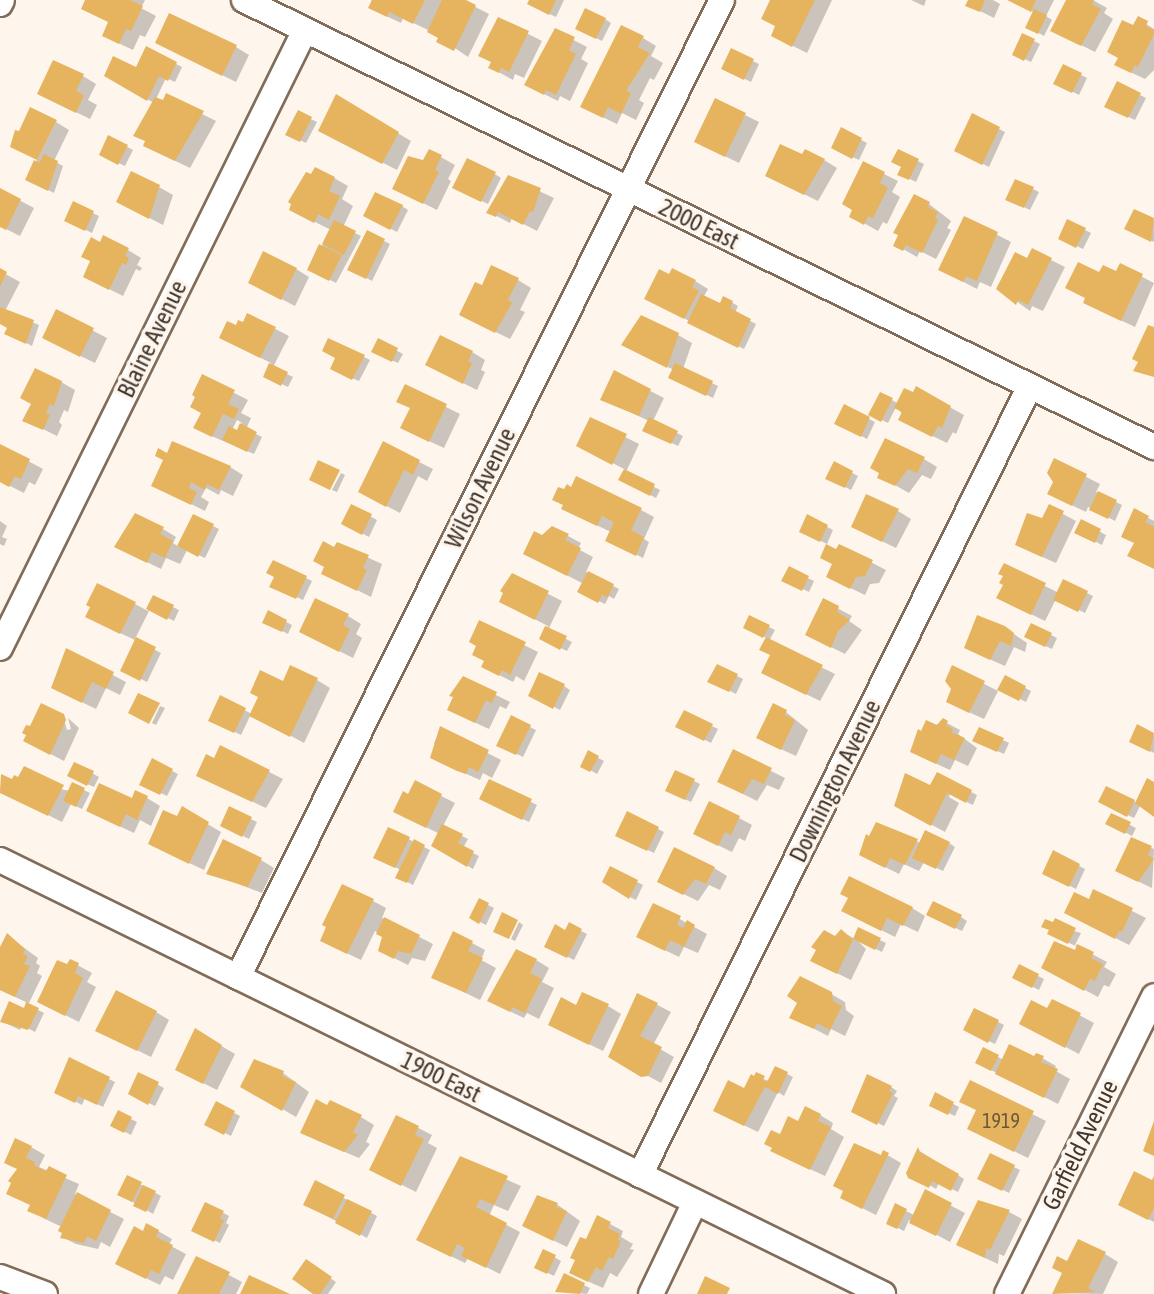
<!DOCTYPE html>
<html>
<head>
<meta charset="utf-8">
<style>
  body { margin:0 }
  #map { position:relative; width:1154px; height:1294px; overflow:hidden; background:#fef5ec; font-family:"Asap Condensed",sans-serif }
  div>[style] { position:absolute }
  .shadow>* { inset:0; background:#0003 }
  .building>* { inset:0; background:#e6b45f }
  .roads { filter:drop-shadow(2px 0 #806c58) drop-shadow(-2px 0 #806c58) drop-shadow(0 2px #806c58) drop-shadow(0 -2px #806c58) }
  .minor>* { height:24px; margin:-12px; padding:0 12px; transform-origin:12px; border-radius:12px; background:#fff }
  span { translate:-50% -50%; white-space:nowrap; text-align:center; line-height:1.15; -webkit-text-stroke:7px #fef5ec; paint-order:stroke }
  .number-label { font-size:20px; color:#6a563b }
  .number-label span { -webkit-text-stroke-width:0 }
  .street-label { font-size:24px; color:#41372f }
</style>
</head>
<body>
<div id="map">
  <div class="shadow">
    <i style="clip-path:polygon(86px 0,145px 0,141px 8px,156px 16px,145px 37px,140px 35px,133px 50px,118px 43px,110px 22px)"></i>
    <i style="clip-path:polygon(371px 0,462px 0,489px 14px,468px 57px,430px 31px,403px 18px,401px 23px,384px 15px)"></i>
    <i style="clip-path:polygon(531px 0,564px 0,556px 17px,535px 7px)"></i>
    <i style="clip-path:polygon(779px 0,832px 0,807px 53px,787px 43px)"></i>
    <i style="clip-path:polygon(911px 0,926px 0,924px 6px)"></i>
    <i style="clip-path:polygon(970px 0,993px 0,1000px 4px,994px 18px,968px 5px)"></i>
    <i style="clip-path:polygon(1010px 0,1054px 0,1046px 16px,1052px 20px,1044px 36px,1028px 27px,1035px 13px)"></i>
    <i style="clip-path:polygon(1068px 0,1093px 0,1107px 8px,1104px 13px,1113px 19px,1095px 52px,1067px 38px)"></i>
    <i style="clip-path:polygon(499px 19px,542px 41px,524px 78px,515px 74px,513px 80px,491px 68px)"></i>
    <i style="clip-path:polygon(605px 19px,611px 23px,602px 41px,577px 28px)"></i>
    <i style="clip-path:polygon(1138px 19px,1154px 29px,1154px 70px,1145px 79px,1130px 72px)"></i>
    <i style="clip-path:polygon(556px 31px,587px 47px,581px 59px,588px 63px,570px 101px,560px 96px,558px 101px,540px 92px)"></i>
    <i style="clip-path:polygon(1023px 36px,1040px 44px,1031px 62px,1014px 54px)"></i>
    <i style="clip-path:polygon(643px 38px,656px 46px,651px 56px,663px 63px,654px 80px,650px 78px,639px 100px,644px 103px,636px 120px,622px 113px,617px 124px,596px 114px)"></i>
    <i style="clip-path:polygon(236px 47px,249px 55px,236px 82px,171px 50px)"></i>
    <i style="clip-path:polygon(146px 49px,182px 67px,175px 82px,166px 78px,156px 99px,164px 103px,167px 96px,216px 121px,190px 168px,159px 153px,154px 103px,106px 75px,136px 69px)"></i>
    <i style="clip-path:polygon(732px 51px,759px 64px,751px 82px,723px 68px)"></i>
    <i style="clip-path:polygon(1064px 66px,1087px 78px,1079px 95px,1056px 83px)"></i>
    <i style="clip-path:polygon(83px 76px,96px 84px,88px 100px,97px 105px,90px 119px,53px 101px)"></i>
    <i style="clip-path:polygon(1118px 84px,1146px 98px,1135px 120px,1113px 110px)"></i>
    <i style="clip-path:polygon(337px 97px,411px 141px,397px 170px,334px 138px)"></i>
    <i style="clip-path:polygon(298px 113px,317px 122px,306px 143px,288px 134px)"></i>
    <i style="clip-path:polygon(745px 115px,759px 122px,739px 163px,710px 149px)"></i>
    <i style="clip-path:polygon(973px 116px,1005px 132px,989px 167px,962px 154px)"></i>
    <i style="clip-path:polygon(56px 122px,69px 130px,54px 161px,63px 166px,54px 193px,27px 179px)"></i>
    <i style="clip-path:polygon(842px 130px,867px 143px,859px 160px,839px 151px)"></i>
    <i style="clip-path:polygon(109px 137px,133px 150px,125px 166px,107px 158px)"></i>
    <i style="clip-path:polygon(430px 151px,455px 165px,448px 179px,451px 181px,437px 210px,409px 196px)"></i>
    <i style="clip-path:polygon(899px 152px,924px 164px,916px 182px,900px 174px,903px 166px)"></i>
    <i style="clip-path:polygon(803px 157px,824px 160px,837px 168px,818px 201px,781px 183px)"></i>
    <i style="clip-path:polygon(495px 174px,501px 178px,488px 204px,461px 191px)"></i>
    <i style="clip-path:polygon(884px 174px,898px 181px,892px 192px,900px 197px,887px 224px,883px 222px,878px 231px,851px 216px)"></i>
    <i style="clip-path:polygon(509px 177px,554px 198px,537px 231px,512px 218px,510px 223px,489px 212px)"></i>
    <i style="clip-path:polygon(334px 178px,348px 186px,342px 199px,353px 206px,343px 227px,361px 236px,336px 283px,309px 269px,331px 230px,305px 217px)"></i>
    <i style="clip-path:polygon(159px 187px,173px 195px,163px 225px,132px 209px)"></i>
    <i style="clip-path:polygon(1033px 189px,1039px 192px,1030px 210px,1014px 202px)"></i>
    <i style="clip-path:polygon(0 190px,34px 208px,20px 236px,0 226px)"></i>
    <i style="clip-path:polygon(74px 204px,99px 216px,92px 233px,72px 223px)"></i>
    <i style="clip-path:polygon(929px 204px,951px 221px,947px 228px,951px 230px,936px 259px,920px 251px,917px 257px,896px 245px)"></i>
    <i style="clip-path:polygon(402px 206px,408px 210px,397px 232px,366px 216px)"></i>
    <i style="clip-path:polygon(1135px 211px,1154px 221px,1154px 242px,1133px 232px)"></i>
    <i style="clip-path:polygon(965px 218px,1011px 242px,991px 287px,980px 282px,977px 289px,954px 277px)"></i>
    <i style="clip-path:polygon(1068px 221px,1091px 233px,1083px 249px,1060px 238px)"></i>
    <i style="clip-path:polygon(384px 241px,390px 244px,372px 281px,350px 269px)"></i>
    <i style="clip-path:polygon(101px 244px,128px 250px,141px 258px,137px 265px,142px 268px,140px 271px,136px 269px,123px 296px,99px 284px)"></i>
    <i style="clip-path:polygon(1051px 260px,1065px 267px,1043px 311px,1032px 306px,1030px 311px,999px 289px,1028px 261px)"></i>
    <i style="clip-path:polygon(1121px 266px,1154px 283px,1135px 327px,1099px 310px,1100px 275px,1117px 274px)"></i>
    <i style="clip-path:polygon(296px 269px,309px 277px,295px 306px,264px 290px)"></i>
    <i style="clip-path:polygon(0 271px,20px 282px,5px 311px,39px 325px,32px 346px,13px 336px,10px 327px,0 322px)"></i>
    <i style="clip-path:polygon(518px 280px,531px 288px,520px 310px,525px 312px,510px 339px,475px 322px,482px 288px)"></i>
    <i style="clip-path:polygon(695px 281px,708px 289px,704px 296px,721px 306px,724px 298px,738px 306px,735px 313px,756px 324px,744px 349px,660px 306px)"></i>
    <i style="clip-path:polygon(57px 312px,107px 338px,95px 363px,58px 345px)"></i>
    <i style="clip-path:polygon(248px 315px,289px 336px,273px 367px,293px 377px,288px 387px,265px 376px,271px 363px,235px 345px,237px 328px,244px 325px)"></i>
    <i style="clip-path:polygon(678px 335px,692px 343px,683px 369px,718px 386px,713px 398px,677px 380px,674px 370px,637px 352px)"></i>
    <i style="clip-path:polygon(379px 341px,403px 354px,398px 363px,380px 355px)"></i>
    <i style="clip-path:polygon(472px 352px,485px 360px,481px 370px,485px 372px,477px 390px,441px 372px)"></i>
    <i style="clip-path:polygon(364px 357px,370px 360px,359px 381px,338px 372px)"></i>
    <i style="clip-path:polygon(615px 373px,664px 398px,653px 421px,683px 436px,678px 446px,651px 433px,649px 421px,602px 399px)"></i>
    <i style="clip-path:polygon(evenodd,203px 377px,248px 400px,241px 413px,251px 418px,246px 429px,262px 437px,254px 454px,209px 435px,203px 412px,203px 377px,237px 420px,242px 423px,238px 432px,232px 430px,237px 420px)"></i>
    <i style="clip-path:polygon(61px 382px,75px 390px,68px 412px,64px 410px,59px 422px,62px 425px,57px 436px,25px 420px)"></i>
    <i style="clip-path:polygon(406px 387px,460px 414px,444px 448px,416px 435px)"></i>
    <i style="clip-path:polygon(917px 389px,964px 415px,956px 434px,953px 432px,947px 443px,914px 427px,896px 407px,888px 423px,871px 415px,881px 394px,899px 404px)"></i>
    <i style="clip-path:polygon(845px 407px,875px 422px,867px 439px,837px 423px)"></i>
    <i style="clip-path:polygon(591px 420px,639px 444px,626px 472px,660px 490px,656px 498px,621px 480px,626px 470px,578px 445px)"></i>
    <i style="clip-path:polygon(0 446px,43px 469px,35px 485px,29px 482px,24px 493px,0 481px)"></i>
    <i style="clip-path:polygon(168px 455px,230px 467px,243px 475px,233px 496px,221px 490px,219px 495px,206px 488px,201px 497px,209px 502px,205px 511px,167px 492px)"></i>
    <i style="clip-path:polygon(924px 459px,937px 467px,931px 479px,922px 475px,909px 493px,893px 484px,881px 472px)"></i>
    <i style="clip-path:polygon(1055px 461px,1100px 484px,1096px 492px,1122px 505px,1115px 521px,1088px 507px,1086px 512px,1063px 501px,1055px 482px)"></i>
    <i style="clip-path:polygon(419px 462px,433px 469px,427px 481px,418px 476px,400px 513px,360px 492px)"></i>
    <i style="clip-path:polygon(835px 464px,858px 476px,851px 490px,828px 478px)"></i>
    <i style="clip-path:polygon(341px 473px,345px 475px,337px 492px,332px 490px)"></i>
    <i style="clip-path:polygon(352px 506px,377px 520px,369px 537px,343px 523px)"></i>
    <i style="clip-path:polygon(1050px 507px,1076px 521px,1056px 563px,1031px 552px)"></i>
    <i style="clip-path:polygon(641px 510px,654px 517px,644px 539px,649px 542px,643px 558px,608px 540px,611px 532px,577px 516px)"></i>
    <i style="clip-path:polygon(898px 511px,911px 519px,896px 548px,867px 534px)"></i>
    <i style="clip-path:polygon(1135px 511px,1154px 521px,1154px 568px,1136px 543px)"></i>
    <i style="clip-path:polygon(194px 516px,219px 529px,205px 558px,187px 550px,180px 564px,166px 558px,161px 569px,130px 554px,163px 529px,176px 537px,173px 543px,179px 547px)"></i>
    <i style="clip-path:polygon(808px 517px,833px 530px,827px 544px,801px 531px)"></i>
    <i style="clip-path:polygon(0 521px,7px 526px,2px 537px,7px 539px,4px 546px,0 544px)"></i>
    <i style="clip-path:polygon(1082px 522px,1106px 535px,1102px 545px,1077px 532px)"></i>
    <i style="clip-path:polygon(568px 536px,581px 543px,578px 549px,593px 557px,586px 572px,619px 589px,614px 599px,609px 596px,605px 604px,580px 592px,584px 584px,539px 561px,543px 538px)"></i>
    <i style="clip-path:polygon(338px 544px,382px 564px,371px 597px,337px 580px)"></i>
    <i style="clip-path:polygon(840px 546px,886px 570px,879px 583px,870px 584px,865px 595px,842px 584px)"></i>
    <i style="clip-path:polygon(274px 562px,312px 581px,303px 600px,272px 586px,276px 577px)"></i>
    <i style="clip-path:polygon(1005px 566px,1059px 593px,1064px 582px,1093px 596px,1085px 613px,1056px 599px,1045px 621px,1012px 605px,1005px 584px)"></i>
    <i style="clip-path:polygon(789px 569px,814px 581px,809px 592px,784px 580px)"></i>
    <i style="clip-path:polygon(513px 576px,562px 601px,548px 630px,572px 642px,567px 651px,542px 639px,548px 626px,515px 609px)"></i>
    <i style="clip-path:polygon(154px 598px,179px 610px,174px 621px,150px 609px,135px 639px,161px 653px,147px 682px,123px 670px,137px 641px,101px 624px,135px 604px,148px 611px)"></i>
    <i style="clip-path:polygon(824px 601px,852px 616px,849px 621px,862px 630px,845px 654px,821px 642px)"></i>
    <i style="clip-path:polygon(269px 613px,292px 625px,288px 634px,265px 622px)"></i>
    <i style="clip-path:polygon(348px 616px,361px 624px,356px 634px,362px 638px,353px 658px,315px 639px)"></i>
    <i style="clip-path:polygon(480px 623px,538px 652px,524px 681px,516px 676px,513px 682px,497px 674px,486px 661px)"></i>
    <i style="clip-path:polygon(1032px 625px,1057px 638px,1052px 649px,1032px 640px)"></i>
    <i style="clip-path:polygon(769px 627px,775px 630px,769px 641px,835px 674px,820px 701px,777px 680px,767px 638px,751px 631px)"></i>
    <i style="clip-path:polygon(1005px 628px,1027px 643px,1025px 652px,1014px 647px,1005px 666px,980px 655px)"></i>
    <i style="clip-path:polygon(67px 651px,126px 682px,120px 695px,106px 688px,96px 709px,67px 695px,58px 670px)"></i>
    <i style="clip-path:polygon(718px 666px,743px 679px,736px 694px,710px 681px)"></i>
    <i style="clip-path:polygon(953px 668px,998px 691px,984px 719px,962px 709px)"></i>
    <i style="clip-path:polygon(1006px 678px,1031px 691px,1026px 702px,1000px 689px)"></i>
    <i style="clip-path:polygon(464px 679px,510px 702px,506px 709px,500px 706px,489px 729px,463px 717px)"></i>
    <i style="clip-path:polygon(317px 680px,330px 688px,304px 743px,251px 714px,241px 735px,217px 723px,221px 698px,252px 714px,284px 684px)"></i>
    <i style="clip-path:polygon(564px 686px,570px 690px,560px 710px,531px 695px)"></i>
    <i style="clip-path:polygon(160px 706px,165px 708px,156px 725px,152px 723px)"></i>
    <i style="clip-path:polygon(786px 712px,808px 730px,796px 756px,772px 745px)"></i>
    <i style="clip-path:polygon(63px 716px,67px 730px,71px 729px,68px 718px,79px 728px,64px 761px,39px 748px)"></i>
    <i style="clip-path:polygon(512px 718px,536px 730px,523px 757px,499px 745px)"></i>
    <i style="clip-path:polygon(943px 721px,960px 730px,958px 734px,977px 748px,968px 766px,955px 760px,950px 770px,926px 759px,922px 733px)"></i>
    <i style="clip-path:polygon(678px 726px,712px 726px,718px 729px,711px 743px)"></i>
    <i style="clip-path:polygon(1138px 727px,1154px 735px,1154px 753px,1131px 741px)"></i>
    <i style="clip-path:polygon(441px 729px,501px 760px,492px 778px,483px 773px,480px 780px,446px 765px,434px 743px)"></i>
    <i style="clip-path:polygon(1003px 740px,1009px 743px,1004px 754px,980px 743px)"></i>
    <i style="clip-path:polygon(221px 748px,283px 779px,266px 808px,212px 783px)"></i>
    <i style="clip-path:polygon(733px 752px,785px 778px,779px 790px,767px 785px,757px 801px,733px 789px)"></i>
    <i style="clip-path:polygon(589px 753px,604px 761px,597px 774px,583px 766px)"></i>
    <i style="clip-path:polygon(153px 761px,178px 774px,167px 796px,148px 787px)"></i>
    <i style="clip-path:polygon(75px 764px,99px 777px,94px 787px,75px 779px)"></i>
    <i style="clip-path:polygon(676px 772px,700px 784px,691px 802px,674px 794px)"></i>
    <i style="clip-path:polygon(938px 775px,977px 795px,973px 805px,950px 794px,949px 797px,959px 803px,945px 832px,910px 813px)"></i>
    <i style="clip-path:polygon(2px 777px,70px 791px,73px 785px,90px 793px,82px 809px,71px 804px,62px 822px,0 791px)"></i>
    <i style="clip-path:polygon(490px 781px,537px 805px,529px 822px,487px 802px)"></i>
    <i style="clip-path:polygon(416px 783px,455px 803px,443px 826px,468px 839px,463px 848px,479px 856px,473px 869px,434px 846px,440px 834px,409px 819px,409px 796px)"></i>
    <i style="clip-path:polygon(1154px 784px,1154px 816px,1141px 804px,1134px 818px,1106px 805px,1107px 789px,1137px 803px)"></i>
    <i style="clip-path:polygon(147px 798px,160px 806px,151px 826px,140px 820px,134px 833px,102px 818px,133px 801px)"></i>
    <i style="clip-path:polygon(182px 809px,221px 832px,204px 870px,164px 851px)"></i>
    <i style="clip-path:polygon(230px 809px,257px 822px,249px 839px,222px 825px)"></i>
    <i style="clip-path:polygon(1111px 815px,1136px 828px,1132px 836px,1108px 823px)"></i>
    <i style="clip-path:polygon(739px 818px,752px 825px,745px 841px,739px 838px,732px 852px,709px 841px)"></i>
    <i style="clip-path:polygon(877px 825px,921px 843px,949px 843px,955px 847px,943px 871px,924px 862px,919px 871px,904px 864px,899px 874px,875px 862px,870px 839px)"></i>
    <i style="clip-path:polygon(389px 829px,430px 850px,413px 885px,398px 877px,401px 870px,382px 861px)"></i>
    <i style="clip-path:polygon(658px 829px,664px 832px,654px 853px,623px 838px)"></i>
    <i style="clip-path:polygon(1132px 840px,1154px 849px,1152px 888px,1131px 878px)"></i>
    <i style="clip-path:polygon(1054px 853px,1085px 869px,1076px 889px,1044px 873px)"></i>
    <i style="clip-path:polygon(261px 860px,274px 868px,262px 893px,209px 873px)"></i>
    <i style="clip-path:polygon(714px 868px,727px 876px,720px 890px,709px 885px,698px 901px,673px 889px)"></i>
    <i style="clip-path:polygon(611px 869px,643px 885px,636px 900px,611px 888px)"></i>
    <i style="clip-path:polygon(1094px 892px,1146px 918px,1129px 945px,1080px 920px)"></i>
    <i style="clip-path:polygon(373px 901px,386px 908px,382px 918px,433px 944px,425px 961px,412px 958px,408px 965px,394px 958px,384px 937px,375px 931px,361px 960px,336px 948px)"></i>
    <i style="clip-path:polygon(480px 901px,494px 908px,486px 925px,472px 918px)"></i>
    <i style="clip-path:polygon(654px 905px,707px 934px,698px 953px,684px 947px,679px 957px,652px 944px)"></i>
    <i style="clip-path:polygon(912px 908px,925px 916px,918px 932px,901px 924px,895px 937px,857px 918px)"></i>
    <i style="clip-path:polygon(961px 917px,967px 921px,962px 931px,935px 918px)"></i>
    <i style="clip-path:polygon(519px 922px,523px 925px,515px 941px,511px 939px)"></i>
    <i style="clip-path:polygon(570px 925px,587px 934px,574px 960px,546px 946px,566px 932px)"></i>
    <i style="clip-path:polygon(1054px 925px,1081px 933px,1075px 945px,1107px 962px,1104px 967px,1116px 974px,1109px 987px,1104px 985px,1098px 997px,1057px 975px,1078px 947px,1056px 937px)"></i>
    <i style="clip-path:polygon(859px 930px,886px 943px,882px 952px,857px 940px,866px 949px,851px 980px,826px 968px,841px 931px,855px 939px)"></i>
    <i style="clip-path:polygon(8px 936px,38px 958px,36px 963px,40px 966px,37px 973px,42px 976px,28px 1005px,44px 1013px,35px 1032px,22px 1025px,20px 1030px,1px 1021px,25px 1010px,28px 1003px,0 990px,0 952px)"></i>
    <i style="clip-path:polygon(472px 943px,485px 950px,481px 960px,496px 968px,480px 1000px,433px 977px)"></i>
    <i style="clip-path:polygon(536px 960px,549px 968px,542px 982px,554px 988px,539px 1019px,527px 1013px,524px 1018px,503px 1008px)"></i>
    <i style="clip-path:polygon(70px 961px,92px 973px,87px 982px,96px 987px,79px 1022px,53px 1009px)"></i>
    <i style="clip-path:polygon(1020px 967px,1044px 979px,1039px 990px,1015px 978px)"></i>
    <i style="clip-path:polygon(831px 994px,845px 1002px,846px 1010px,854px 1016px,845px 1036px,831px 1029px,828px 1036px,805px 1024px)"></i>
    <i style="clip-path:polygon(638px 995px,671px 1012px,653px 1045px,674px 1057px,661px 1083px,611px 1056px)"></i>
    <i style="clip-path:polygon(1053px 1001px,1094px 1023px,1079px 1054px,1035px 1031px)"></i>
    <i style="clip-path:polygon(608px 1006px,621px 1014px,603px 1051px,564px 1032px)"></i>
    <i style="clip-path:polygon(975px 1010px,1004px 1025px,995px 1044px,965px 1030px)"></i>
    <i style="clip-path:polygon(156px 1012px,169px 1020px,151px 1057px,112px 1038px)"></i>
    <i style="clip-path:polygon(196px 1031px,235px 1054px,217px 1090px,191px 1077px)"></i>
    <i style="clip-path:polygon(984px 1050px,1004px 1060px,1035px 1059px,1037px 1055px,1056px 1066px,1054px 1070px,1070px 1079px,1058px 1104px,983px 1066px)"></i>
    <i style="clip-path:polygon(70px 1060px,115px 1082px,103px 1107px,85px 1098px,82px 1105px,57px 1092px)"></i>
    <i style="clip-path:polygon(776px 1068px,793px 1077px,784px 1096px,778px 1092px,758px 1132px,729px 1118px,752px 1076px,770px 1081px)"></i>
    <i style="clip-path:polygon(283px 1073px,309px 1092px,296px 1117px,243px 1086px)"></i>
    <i style="clip-path:polygon(139px 1075px,164px 1088px,155px 1106px,130px 1094px)"></i>
    <i style="clip-path:polygon(971px 1083px,1046px 1121px,1028px 1158px,983px 1136px)"></i>
    <i style="clip-path:polygon(891px 1087px,897px 1091px,894px 1096px,898px 1098px,884px 1126px,854px 1111px)"></i>
    <i style="clip-path:polygon(936px 1095px,959px 1107px,955px 1116px,937px 1108px)"></i>
    <i style="clip-path:polygon(217px 1104px,240px 1116px,231px 1136px,207px 1124px)"></i>
    <i style="clip-path:polygon(820px 1115px,833px 1123px,831px 1129px,844px 1137px,825px 1176px,786px 1158px,781px 1136px,799px 1123px)"></i>
    <i style="clip-path:polygon(361px 1117px,374px 1125px,366px 1142px,370px 1144px,359px 1158px,316px 1140px)"></i>
    <i style="clip-path:polygon(397px 1117px,432px 1135px,428px 1143px,437px 1148px,416px 1192px,386px 1177px)"></i>
    <i style="clip-path:polygon(131px 1119px,137px 1122px,131px 1135px,113px 1126px)"></i>
    <i style="clip-path:polygon(31px 1147px,45px 1155px,39px 1167px,79px 1184px,75px 1194px,124px 1219px,110px 1247px,101px 1242px,98px 1249px,76px 1244px,62px 1237px,62px 1227px,43px 1218px,14px 1183px)"></i>
    <i style="clip-path:polygon(918px 1150px,964px 1179px,958px 1192px,939px 1183px,936px 1189px,908px 1172px)"></i>
    <i style="clip-path:polygon(884px 1153px,901px 1163px,876px 1215px,856px 1205px)"></i>
    <i style="clip-path:polygon(990px 1155px,1020px 1170px,1009px 1193px,980px 1178px)"></i>
    <i style="clip-path:polygon(461px 1159px,521px 1186px,508px 1211px,494px 1205px,489px 1216px,520px 1232px,500px 1274px,468px 1258px,465px 1263px,432px 1247px)"></i>
    <i style="clip-path:polygon(128px 1177px,161px 1196px,153px 1214px,119px 1194px)"></i>
    <i style="clip-path:polygon(1154px 1181px,1154px 1222px,1134px 1212px)"></i>
    <i style="clip-path:polygon(316px 1183px,377px 1216px,367px 1238px,312px 1208px)"></i>
    <i style="clip-path:polygon(925px 1192px,965px 1213px,950px 1242px,909px 1220px,904px 1231px,888px 1223px,896px 1206px,914px 1215px)"></i>
    <i style="clip-path:polygon(538px 1198px,558px 1205px,580px 1221px,567px 1247px,538px 1233px)"></i>
    <i style="clip-path:polygon(206px 1204px,229px 1216px,226px 1223px,229px 1225px,220px 1243px,194px 1230px)"></i>
    <i style="clip-path:polygon(1009px 1212px,1022px 1219px,1004px 1256px,999px 1254px,998px 1264px,972px 1252px)"></i>
    <i style="clip-path:polygon(610px 1224px,623px 1231px,621px 1237px,633px 1244px,630px 1249px,634px 1250px,617px 1277px,610px 1273px,603px 1288px,585px 1280px,586px 1242px)"></i>
    <i style="clip-path:polygon(158px 1231px,172px 1239px,169px 1245px,186px 1254px,173px 1280px,165px 1276px,160px 1285px,131px 1271px,143px 1233px)"></i>
    <i style="clip-path:polygon(544px 1251px,561px 1261px,554px 1276px,536px 1267px)"></i>
    <i style="clip-path:polygon(1105px 1254px,1118px 1262px,1103px 1294px,1054px 1293px,1068px 1263px)"></i>
    <i style="clip-path:polygon(197px 1258px,242px 1282px,236px 1294px,181px 1294px)"></i>
    <i style="clip-path:polygon(306px 1262px,336px 1282px,328px 1294px,317px 1294px)"></i>
    <i style="clip-path:polygon(565px 1276px,590px 1288px,587px 1294px,557px 1291px)"></i>
  </div>
  <div class="building">
    <i style="clip-path:polygon(85px 0,130px 0,143px 6px,131px 31px,126px 29px,119px 44px,102px 36px,108px 22px,81px 9px)"></i>
    <i style="clip-path:polygon(372px 0,425px 0,413px 24px,389px 12px,387px 17px,368px 8px)"></i>
    <i style="clip-path:polygon(442px 0,466px 0,476px 5px,454px 51px,436px 42px,438px 38px,427px 32px)"></i>
    <i style="clip-path:polygon(529px 0,556px 0,549px 15px,527px 4px)"></i>
    <i style="clip-path:polygon(770px 0,815px 0,792px 47px,771px 36px,775px 26px,761px 19px)"></i>
    <i style="clip-path:polygon(968px 0,985px 0,980px 12px,965px 6px)"></i>
    <i style="clip-path:polygon(1007px 0,1036px 0,1031px 12px)"></i>
    <i style="clip-path:polygon(1066px 0,1094px 0,1092px 4px,1101px 9px,1081px 46px,1050px 31px)"></i>
    <i style="clip-path:polygon(585px 8px,606px 18px,596px 39px,575px 29px)"></i>
    <i style="clip-path:polygon(1034px 9px,1047px 15px,1038px 34px,1025px 28px)"></i>
    <i style="clip-path:polygon(169px 13px,237px 45px,222px 76px,155px 43px)"></i>
    <i style="clip-path:polygon(1138px 16px,1148px 21px,1146px 26px,1154px 30px,1154px 34px,1138px 67px,1135px 65px,1131px 73px,1114px 65px,1118px 58px,1107px 52px,1122px 20px,1133px 25px)"></i>
    <i style="clip-path:polygon(498px 17px,529px 31px,509px 72px,501px 68px,499px 73px,488px 68px,491px 62px,478px 56px)"></i>
    <i style="clip-path:polygon(621px 25px,644px 36px,638px 47px,650px 53px,626px 91px,631px 93px,621px 114px,608px 107px,603px 118px,580px 107px)"></i>
    <i style="clip-path:polygon(555px 28px,575px 37px,569px 50px,576px 54px,556px 95px,546px 90px,544px 95px,524px 85px)"></i>
    <i style="clip-path:polygon(1022px 33px,1035px 39px,1024px 61px,1012px 55px)"></i>
    <i style="clip-path:polygon(146px 46px,177px 62px,168px 81px,159px 76px,147px 101px,104px 76px,113px 56px,136px 67px)"></i>
    <i style="clip-path:polygon(731px 48px,754px 59px,744px 80px,721px 69px)"></i>
    <i style="clip-path:polygon(53px 60px,84px 74px,76px 91px,84px 95px,76px 113px,37px 94px)"></i>
    <i style="clip-path:polygon(1063px 64px,1082px 73px,1072px 93px,1053px 84px)"></i>
    <i style="clip-path:polygon(1117px 81px,1141px 93px,1128px 118px,1104px 107px)"></i>
    <i style="clip-path:polygon(166px 93px,204px 111px,175px 161px,143px 146px,145px 141px,133px 136px,155px 97px,163px 100px)"></i>
    <i style="clip-path:polygon(336px 94px,399px 132px,382px 164px,318px 131px)"></i>
    <i style="clip-path:polygon(715px 98px,746px 113px,725px 157px,694px 142px)"></i>
    <i style="clip-path:polygon(30px 107px,57px 120px,37px 160px,10px 147px,15px 130px,19px 131px)"></i>
    <i style="clip-path:polygon(298px 110px,312px 117px,300px 142px,285px 135px)"></i>
    <i style="clip-path:polygon(972px 113px,1000px 127px,982px 165px,954px 151px)"></i>
    <i style="clip-path:polygon(841px 127px,862px 138px,852px 159px,831px 148px)"></i>
    <i style="clip-path:polygon(108px 135px,128px 145px,118px 165px,99px 155px)"></i>
    <i style="clip-path:polygon(780px 144px,802px 154px,805px 149px,825px 159px,804px 195px,765px 176px)"></i>
    <i style="clip-path:polygon(429px 149px,442px 155px,435px 170px,439px 172px,423px 204px,392px 189px,408px 156px,423px 160px)"></i>
    <i style="clip-path:polygon(898px 149px,919px 159px,909px 180px,897px 175px,901px 167px,891px 162px)"></i>
    <i style="clip-path:polygon(44px 154px,58px 161px,48px 191px,25px 180px,34px 160px,39px 163px)"></i>
    <i style="clip-path:polygon(467px 158px,496px 172px,481px 202px,452px 188px)"></i>
    <i style="clip-path:polygon(863px 161px,885px 172px,880px 183px,888px 188px,873px 218px,868px 216px,864px 225px,849px 217px,852px 210px,842px 204px)"></i>
    <i style="clip-path:polygon(315px 167px,335px 177px,329px 191px,340px 196px,329px 220px,318px 214px,314px 223px,289px 210px,291px 204px,288px 202px,306px 172px,311px 174px)"></i>
    <i style="clip-path:polygon(131px 171px,160px 185px,149px 219px,116px 202px)"></i>
    <i style="clip-path:polygon(508px 175px,541px 188px,533px 212px,530px 211px,523px 225px,498px 212px,496px 217px,486px 213px)"></i>
    <i style="clip-path:polygon(1015px 179px,1034px 187px,1024px 208px,1005px 200px)"></i>
    <i style="clip-path:polygon(0 188px,21px 199px,6px 230px,0 227px)"></i>
    <i style="clip-path:polygon(375px 192px,403px 205px,390px 230px,363px 216px)"></i>
    <i style="clip-path:polygon(914px 194px,930px 202px,928px 207px,938px 212px,935px 218px,938px 220px,922px 253px,906px 245px,903px 251px,893px 246px,898px 235px,893px 233px)"></i>
    <i style="clip-path:polygon(73px 201px,94px 211px,85px 231px,64px 221px)"></i>
    <i style="clip-path:polygon(1134px 209px,1154px 218px,1151px 242px,1124px 229px)"></i>
    <i style="clip-path:polygon(964px 216px,998px 232px,977px 281px,966px 276px,963px 282px,938px 270px)"></i>
    <i style="clip-path:polygon(1067px 219px,1086px 228px,1076px 248px,1058px 239px)"></i>
    <i style="clip-path:polygon(334px 220px,356px 231px,344px 255px,322px 244px)"></i>
    <i style="clip-path:polygon(367px 230px,385px 239px,366px 279px,347px 270px)"></i>
    <i style="clip-path:polygon(103px 235px,129px 248px,125px 256px,129px 258px,126px 265px,122px 263px,109px 290px,83px 277px,90px 261px,81px 257px,91px 237px,100px 242px)"></i>
    <i style="clip-path:polygon(319px 244px,342px 255px,329px 281px,307px 270px)"></i>
    <i style="clip-path:polygon(1032px 248px,1052px 258px,1028px 305px,1018px 300px,1016px 305px,996px 289px,1015px 252px,1027px 258px)"></i>
    <i style="clip-path:polygon(263px 251px,297px 268px,281px 300px,248px 283px)"></i>
    <i style="clip-path:polygon(1078px 262px,1099px 272px,1103px 265px,1116px 271px,1120px 263px,1143px 274px,1121px 321px,1083px 303px,1085px 298px,1065px 288px)"></i>
    <i style="clip-path:polygon(491px 265px,519px 278px,508px 300px,512px 303px,495px 333px,459px 315px,475px 282px,482px 285px)"></i>
    <i style="clip-path:polygon(0 268px,7px 272px,0 287px)"></i>
    <i style="clip-path:polygon(672px 268px,696px 280px,692px 287px,699px 291px,684px 319px,644px 299px,659px 269px,669px 274px)"></i>
    <i style="clip-path:polygon(701px 294px,720px 303px,723px 296px,733px 301px,730px 308px,751px 319px,738px 348px,687px 323px)"></i>
    <i style="clip-path:polygon(0 307px,34px 320px,26px 344px,4px 334px,7px 328px,0 324px)"></i>
    <i style="clip-path:polygon(56px 309px,94px 328px,80px 357px,42px 338px)"></i>
    <i style="clip-path:polygon(247px 313px,276px 327px,260px 358px,219px 338px,227px 321px,236px 325px,238px 320px,243px 322px)"></i>
    <i style="clip-path:polygon(641px 315px,679px 333px,667px 368px,621px 345px)"></i>
    <i style="clip-path:polygon(1148px 325px,1154px 327px,1154px 377px,1133px 371px,1138px 362px,1132px 359px)"></i>
    <i style="clip-path:polygon(440px 335px,473px 351px,468px 361px,472px 363px,463px 384px,425px 365px)"></i>
    <i style="clip-path:polygon(328px 338px,365px 355px,352px 380px,330px 369px,335px 358px,322px 351px)"></i>
    <i style="clip-path:polygon(378px 338px,398px 348px,392px 362px,371px 352px)"></i>
    <i style="clip-path:polygon(269px 363px,288px 372px,281px 386px,263px 377px)"></i>
    <i style="clip-path:polygon(675px 363px,713px 381px,706px 396px,668px 378px)"></i>
    <i style="clip-path:polygon(35px 368px,62px 381px,54px 406px,50px 404px,46px 413px,50px 415px,43px 430px,22px 421px,31px 404px,20px 398px)"></i>
    <i style="clip-path:polygon(614px 370px,651px 389px,639px 416px,600px 400px)"></i>
    <i style="clip-path:polygon(202px 374px,235px 390px,228px 404px,239px 409px,234px 419px,223px 414px,212px 437px,193px 428px,201px 413px,190px 407px,195px 397px,192px 395px)"></i>
    <i style="clip-path:polygon(405px 384px,447px 404px,429px 442px,400px 428px,410px 408px,396px 402px)"></i>
    <i style="clip-path:polygon(916px 386px,951px 406px,942px 428px,938px 426px,932px 437px,898px 420px,902px 412px,894px 408px,904px 388px,913px 392px)"></i>
    <i style="clip-path:polygon(880px 392px,893px 398px,881px 422px,868px 415px)"></i>
    <i style="clip-path:polygon(844px 404px,870px 417px,861px 437px,834px 424px)"></i>
    <i style="clip-path:polygon(590px 417px,627px 434px,612px 465px,576px 446px)"></i>
    <i style="clip-path:polygon(649px 417px,678px 431px,671px 444px,642px 431px)"></i>
    <i style="clip-path:polygon(240px 423px,257px 432px,247px 452px,222px 440px,229px 426px,237px 430px)"></i>
    <i style="clip-path:polygon(885px 438px,925px 457px,917px 473px,908px 469px,895px 486px,877px 478px,879px 473px,870px 468px)"></i>
    <i style="clip-path:polygon(172px 441px,231px 466px,219px 490px,207px 484px,205px 490px,191px 482px,189px 488px,197px 492px,191px 505px,151px 486px,163px 460px,155px 456px,158px 448px,167px 453px)"></i>
    <i style="clip-path:polygon(383px 441px,420px 460px,413px 475px,404px 470px,386px 507px,358px 492px)"></i>
    <i style="clip-path:polygon(0 444px,30px 459px,21px 479px,15px 476px,9px 487px,0 482px)"></i>
    <i style="clip-path:polygon(1054px 458px,1087px 474px,1072px 506px,1047px 494px,1053px 482px,1047px 473px)"></i>
    <i style="clip-path:polygon(318px 460px,340px 470px,330px 490px,309px 480px)"></i>
    <i style="clip-path:polygon(834px 461px,853px 471px,845px 488px,825px 479px)"></i>
    <i style="clip-path:polygon(624px 469px,655px 484px,650px 496px,618px 480px)"></i>
    <i style="clip-path:polygon(576px 476px,642px 508px,631px 530px,644px 537px,636px 556px,605px 541px,614px 522px,602px 516px,597px 526px,561px 509px,563px 505px,552px 500px,558px 487px,564px 489px,567px 484px,571px 487px)"></i>
    <i style="clip-path:polygon(1098px 491px,1117px 500px,1108px 519px,1089px 510px)"></i>
    <i style="clip-path:polygon(866px 494px,899px 509px,882px 542px,851px 527px)"></i>
    <i style="clip-path:polygon(351px 504px,372px 514px,362px 535px,341px 524px)"></i>
    <i style="clip-path:polygon(1049px 504px,1064px 511px,1042px 557px,1015px 545px,1027px 513px,1042px 518px)"></i>
    <i style="clip-path:polygon(1134px 508px,1149px 516px,1145px 522px,1154px 527px,1154px 569px,1127px 556px,1134px 543px,1121px 537px)"></i>
    <i style="clip-path:polygon(135px 513px,164px 527px,160px 534px,173px 541px,165px 558px,152px 552px,147px 563px,114px 547px)"></i>
    <i style="clip-path:polygon(193px 514px,214px 524px,198px 557px,177px 546px)"></i>
    <i style="clip-path:polygon(807px 514px,828px 525px,820px 542px,799px 532px)"></i>
    <i style="clip-path:polygon(1081px 519px,1101px 529px,1095px 543px,1074px 533px)"></i>
    <i style="clip-path:polygon(552px 526px,569px 534px,565px 540px,581px 548px,567px 576px,523px 554px,534px 531px,542px 535px)"></i>
    <i style="clip-path:polygon(323px 541px,334px 547px,337px 542px,369px 555px,363px 568px,367px 570px,357px 591px,321px 574px,324px 567px,313px 561px)"></i>
    <i style="clip-path:polygon(826px 544px,836px 549px,839px 544px,873px 560px,865px 576px,856px 577px,850px 589px,826px 577px,832px 564px,820px 558px)"></i>
    <i style="clip-path:polygon(273px 560px,307px 576px,296px 599px,269px 587px,274px 577px,266px 573px)"></i>
    <i style="clip-path:polygon(1004px 563px,1046px 583px,1031px 615px,996px 598px,1003px 585px,999px 583px,1003px 576px,998px 574px)"></i>
    <i style="clip-path:polygon(789px 566px,809px 576px,802px 591px,781px 581px)"></i>
    <i style="clip-path:polygon(588px 571px,614px 584px,608px 597px,602px 595px,598px 603px,577px 592px)"></i>
    <i style="clip-path:polygon(512px 573px,549px 591px,535px 620px,499px 602px,503px 593px,500px 591px)"></i>
    <i style="clip-path:polygon(1063px 579px,1088px 591px,1078px 612px,1053px 600px)"></i>
    <i style="clip-path:polygon(97px 583px,136px 602px,120px 634px,85px 617px,90px 607px,86px 605px)"></i>
    <i style="clip-path:polygon(153px 595px,174px 605px,167px 620px,146px 609px)"></i>
    <i style="clip-path:polygon(315px 598px,349px 614px,343px 625px,350px 629px,339px 652px,299px 632px)"></i>
    <i style="clip-path:polygon(823px 598px,839px 606px,837px 612px,850px 620px,838px 631px,831px 648px,805px 635px)"></i>
    <i style="clip-path:polygon(268px 610px,287px 620px,282px 632px,262px 623px)"></i>
    <i style="clip-path:polygon(749px 615px,770px 625px,763px 638px,743px 628px)"></i>
    <i style="clip-path:polygon(977px 615px,1005px 626px,1014px 633px,1011px 646px,1000px 641px,990px 660px,964px 648px)"></i>
    <i style="clip-path:polygon(479px 620px,526px 642px,510px 675px,502px 670px,499px 676px,481px 667px,484px 661px,472px 655px,476px 646px,469px 642px)"></i>
    <i style="clip-path:polygon(1031px 623px,1052px 633px,1045px 647px,1024px 637px)"></i>
    <i style="clip-path:polygon(545px 626px,567px 636px,560px 650px,539px 639px)"></i>
    <i style="clip-path:polygon(136px 637px,156px 647px,140px 681px,120px 671px)"></i>
    <i style="clip-path:polygon(766px 637px,823px 665px,806px 695px,761px 673px,770px 655px,759px 650px)"></i>
    <i style="clip-path:polygon(66px 648px,114px 672px,106px 689px,92px 682px,82px 703px,51px 688px)"></i>
    <i style="clip-path:polygon(717px 664px,738px 674px,729px 692px,707px 682px)"></i>
    <i style="clip-path:polygon(290px 665px,318px 678px,290px 737px,249px 716px,258px 697px,250px 693px,260px 670px,283px 681px)"></i>
    <i style="clip-path:polygon(952px 665px,985px 681px,969px 713px,946px 702px,951px 689px,945px 681px)"></i>
    <i style="clip-path:polygon(539px 672px,565px 684px,553px 709px,528px 696px)"></i>
    <i style="clip-path:polygon(1005px 675px,1026px 686px,1019px 701px,997px 690px)"></i>
    <i style="clip-path:polygon(463px 676px,497px 692px,492px 703px,486px 700px,475px 723px,447px 710px,453px 697px,449px 696px)"></i>
    <i style="clip-path:polygon(138px 693px,160px 703px,149px 724px,128px 713px)"></i>
    <i style="clip-path:polygon(220px 695px,246px 708px,234px 733px,208px 721px)"></i>
    <i style="clip-path:polygon(41px 703px,64px 714px,66px 720px,50px 755px,23px 741px,26px 735px,22px 733px,26px 725px,30px 726px)"></i>
    <i style="clip-path:polygon(773px 703px,787px 710px,785px 715px,795px 720px,781px 750px,756px 738px)"></i>
    <i style="clip-path:polygon(684px 710px,713px 724px,704px 741px,675px 727px)"></i>
    <i style="clip-path:polygon(511px 715px,531px 725px,516px 755px,496px 746px)"></i>
    <i style="clip-path:polygon(943px 718px,948px 721px,946px 725px,953px 729px,951px 732px,965px 738px,954px 760px,941px 754px,936px 764px,910px 752px,918px 729px,921px 731px,926px 720px,937px 725px)"></i>
    <i style="clip-path:polygon(1137px 724px,1154px 733px,1150px 752px,1129px 742px)"></i>
    <i style="clip-path:polygon(440px 726px,489px 750px,478px 772px,469px 767px,466px 774px,457px 771px,430px 758px)"></i>
    <i style="clip-path:polygon(979px 727px,1004px 738px,997px 752px,972px 741px)"></i>
    <i style="clip-path:polygon(220px 745px,270px 770px,252px 802px,196px 776px,206px 754px,214px 758px)"></i>
    <i style="clip-path:polygon(733px 749px,772px 768px,764px 784px,752px 779px,743px 794px,717px 782px)"></i>
    <i style="clip-path:polygon(588px 750px,599px 756px,590px 772px,580px 767px)"></i>
    <i style="clip-path:polygon(152px 758px,173px 769px,160px 795px,139px 785px)"></i>
    <i style="clip-path:polygon(74px 762px,94px 771px,87px 786px,67px 776px)"></i>
    <i style="clip-path:polygon(24px 766px,64px 785px,48px 816px,0 793px,1px 774px,12px 779px,14px 775px,18px 777px)"></i>
    <i style="clip-path:polygon(675px 770px,695px 779px,685px 800px,665px 791px)"></i>
    <i style="clip-path:polygon(937px 772px,972px 790px,966px 803px,947px 793px,931px 826px,894px 806px,905px 773px,930px 785px)"></i>
    <i style="clip-path:polygon(1147px 778px,1154px 782px,1154px 817px,1135px 803px)"></i>
    <i style="clip-path:polygon(489px 779px,532px 799px,522px 820px,479px 799px)"></i>
    <i style="clip-path:polygon(415px 780px,442px 794px,426px 828px,393px 812px,403px 791px,408px 794px)"></i>
    <i style="clip-path:polygon(72px 782px,85px 788px,76px 807px,63px 801px)"></i>
    <i style="clip-path:polygon(99px 783px,132px 798px,135px 790px,148px 796px,137px 820px,126px 814px,120px 827px,86px 811px)"></i>
    <i style="clip-path:polygon(1106px 786px,1135px 800px,1127px 817px,1098px 802px)"></i>
    <i style="clip-path:polygon(709px 801px,740px 816px,731px 835px,725px 832px,718px 846px,693px 834px)"></i>
    <i style="clip-path:polygon(182px 806px,209px 822px,189px 864px,148px 844px,163px 810px,177px 816px)"></i>
    <i style="clip-path:polygon(229px 806px,252px 817px,242px 837px,220px 826px)"></i>
    <i style="clip-path:polygon(627px 811px,659px 827px,647px 851px,615px 836px)"></i>
    <i style="clip-path:polygon(1111px 813px,1131px 822px,1125px 834px,1105px 824px)"></i>
    <i style="clip-path:polygon(876px 822px,918px 839px,905px 865px,890px 858px,885px 868px,859px 855px,866px 834px,869px 836px)"></i>
    <i style="clip-path:polygon(442px 824px,463px 834px,458px 843px,474px 851px,467px 867px,431px 846px)"></i>
    <i style="clip-path:polygon(388px 827px,410px 837px,395px 868px,373px 858px)"></i>
    <i style="clip-path:polygon(925px 830px,950px 842px,936px 869px,912px 858px)"></i>
    <i style="clip-path:polygon(1131px 837px,1152px 846px,1148px 855px,1154px 859px,1138px 882px,1115px 871px)"></i>
    <i style="clip-path:polygon(223px 839px,262px 858px,248px 887px,206px 874px)"></i>
    <i style="clip-path:polygon(414px 839px,425px 845px,407px 883px,395px 878px)"></i>
    <i style="clip-path:polygon(674px 847px,715px 867px,706px 884px,695px 879px,683px 895px,657px 882px)"></i>
    <i style="clip-path:polygon(1053px 850px,1080px 864px,1069px 887px,1042px 874px)"></i>
    <i style="clip-path:polygon(610px 866px,638px 880px,629px 899px,602px 882px)"></i>
    <i style="clip-path:polygon(849px 876px,913px 907px,903px 926px,887px 918px,881px 931px,841px 911px,848px 898px,840px 894px)"></i>
    <i style="clip-path:polygon(342px 884px,374px 899px,347px 954px,320px 941px,326px 927px,322px 925px)"></i>
    <i style="clip-path:polygon(1093px 889px,1133px 908px,1122px 932px,1119px 931px,1115px 939px,1064px 913px,1074px 892px,1089px 899px)"></i>
    <i style="clip-path:polygon(479px 898px,489px 903px,479px 924px,469px 918px)"></i>
    <i style="clip-path:polygon(933px 901px,962px 915px,955px 929px,926px 915px)"></i>
    <i style="clip-path:polygon(653px 903px,681px 916px,677px 925px,683px 928px,687px 920px,695px 925px,684px 947px,670px 940px,665px 951px,636px 937px)"></i>
    <i style="clip-path:polygon(502px 912px,518px 920px,509px 939px,493px 932px)"></i>
    <i style="clip-path:polygon(384px 917px,420px 935px,411px 954px,398px 951px,394px 959px,378px 951px,382px 937px,376px 934px)"></i>
    <i style="clip-path:polygon(1055px 918px,1076px 928px,1068px 944px,1047px 934px,1049px 930px,1041px 927px,1045px 919px,1053px 922px)"></i>
    <i style="clip-path:polygon(569px 922px,582px 929px,567px 958px,544px 947px,555px 924px,565px 930px)"></i>
    <i style="clip-path:polygon(858px 927px,881px 938px,875px 950px,853px 939px)"></i>
    <i style="clip-path:polygon(841px 929px,853px 940px,837px 974px,810px 961px,816px 950px,811px 947px,824px 930px,835px 936px)"></i>
    <i style="clip-path:polygon(453px 931px,473px 941px,468px 951px,483px 958px,466px 993px,431px 978px)"></i>
    <i style="clip-path:polygon(7px 933px,25px 949px,23px 954px,28px 956px,24px 964px,30px 966px,15px 997px,0 990px,0 947px)"></i>
    <i style="clip-path:polygon(1054px 941px,1075px 950px,1077px 944px,1094px 952px,1091px 958px,1103px 964px,1095px 981px,1090px 979px,1084px 991px,1041px 968px)"></i>
    <i style="clip-path:polygon(516px 949px,537px 959px,530px 973px,542px 979px,525px 1013px,512px 1007px,510px 1012px,487px 1001px)"></i>
    <i style="clip-path:polygon(70px 959px,79px 963px,75px 973px,83px 978px,65px 1016px,37px 1002px,57px 960px,67px 964px)"></i>
    <i style="clip-path:polygon(1019px 964px,1039px 974px,1032px 988px,1012px 978px)"></i>
    <i style="clip-path:polygon(800px 976px,832px 992px,833px 1001px,842px 1006px,830px 1030px,817px 1023px,814px 1029px,789px 1018px,797px 1003px,787px 996px)"></i>
    <i style="clip-path:polygon(116px 990px,157px 1011px,137px 1051px,95px 1031px)"></i>
    <i style="clip-path:polygon(582px 992px,609px 1004px,589px 1045px,548px 1025px,561px 997px,576px 1005px)"></i>
    <i style="clip-path:polygon(637px 993px,658px 1003px,640px 1036px,662px 1047px,648px 1076px,641px 1077px,608px 1057px)"></i>
    <i style="clip-path:polygon(1052px 999px,1081px 1013px,1065px 1048px,1019px 1024px,1031px 1000px,1047px 1008px)"></i>
    <i style="clip-path:polygon(9px 1001px,24px 1008px,26px 1002px,39px 1008px,28px 1030px,0 1022px)"></i>
    <i style="clip-path:polygon(974px 1008px,999px 1020px,988px 1043px,963px 1030px)"></i>
    <i style="clip-path:polygon(195px 1028px,222px 1045px,203px 1084px,175px 1070px)"></i>
    <i style="clip-path:polygon(1009px 1044px,1034px 1056px,1036px 1053px,1044px 1056px,1041px 1062px,1058px 1069px,1044px 1098px,995px 1074px)"></i>
    <i style="clip-path:polygon(983px 1047px,999px 1055px,991px 1071px,975px 1063px)"></i>
    <i style="clip-path:polygon(69px 1057px,110px 1077px,97px 1105px,78px 1096px,75px 1103px,54px 1093px)"></i>
    <i style="clip-path:polygon(254px 1059px,284px 1071px,282px 1076px,296px 1082px,282px 1111px,240px 1087px)"></i>
    <i style="clip-path:polygon(775px 1066px,788px 1072px,778px 1094px,765px 1087px,744px 1126px,713px 1111px,728px 1080px,744px 1088px,751px 1074px,754px 1076px,756px 1072px,765px 1076px,763px 1080px,767px 1082px)"></i>
    <i style="clip-path:polygon(138px 1072px,159px 1082px,148px 1105px,128px 1094px)"></i>
    <i style="clip-path:polygon(867px 1074px,892px 1086px,889px 1091px,893px 1093px,877px 1125px,851px 1112px)"></i>
    <i style="clip-path:polygon(970px 1080px,1034px 1111px,1014px 1152px,967px 1129px,976px 1110px,959px 1102px)"></i>
    <i style="clip-path:polygon(935px 1092px,954px 1102px,948px 1115px,929px 1106px)"></i>
    <i style="clip-path:polygon(316px 1099px,327px 1105px,330px 1100px,362px 1115px,353px 1132px,358px 1135px,344px 1152px,300px 1133px)"></i>
    <i style="clip-path:polygon(216px 1101px,235px 1111px,224px 1135px,204px 1125px)"></i>
    <i style="clip-path:polygon(805px 1106px,821px 1114px,818px 1121px,831px 1127px,810px 1170px,770px 1151px,772px 1148px,764px 1144px,771px 1130px,780px 1134px,788px 1116px,798px 1121px)"></i>
    <i style="clip-path:polygon(118px 1110px,132px 1117px,124px 1133px,110px 1126px)"></i>
    <i style="clip-path:polygon(396px 1115px,419px 1126px,415px 1135px,424px 1139px,401px 1186px,369px 1170px)"></i>
    <i style="clip-path:polygon(1154px 1121px,1154px 1156px,1143px 1151px)"></i>
    <i style="clip-path:polygon(15px 1138px,32px 1146px,26px 1158px,35px 1162px,34px 1165px,46px 1171px,49px 1166px,67px 1175px,46px 1219px,27px 1211px,30px 1205px,6px 1194px,11px 1183px,8px 1181px,17px 1169px,4px 1163px)"></i>
    <i style="clip-path:polygon(854px 1143px,881px 1155px,883px 1150px,889px 1153px,862px 1209px,840px 1198px,843px 1191px,833px 1186px)"></i>
    <i style="clip-path:polygon(918px 1147px,920px 1152px,959px 1174px,951px 1191px,932px 1181px,929px 1188px,908px 1178px,906px 1173px)"></i>
    <i style="clip-path:polygon(990px 1153px,1015px 1165px,1002px 1191px,977px 1179px)"></i>
    <i style="clip-path:polygon(460px 1156px,508px 1176px,494px 1205px,480px 1199px,476px 1207px,507px 1223px,486px 1268px,461px 1256px,465px 1248px,457px 1244px,451px 1257px,416px 1240px)"></i>
    <i style="clip-path:polygon(1134px 1171px,1152px 1180px,1154px 1176px,1154px 1208px,1148px 1220px,1118px 1205px)"></i>
    <i style="clip-path:polygon(127px 1175px,142px 1182px,132px 1202px,117px 1195px)"></i>
    <i style="clip-path:polygon(315px 1180px,345px 1195px,333px 1219px,303px 1205px)"></i>
    <i style="clip-path:polygon(143px 1185px,156px 1191px,146px 1212px,133px 1206px)"></i>
    <i style="clip-path:polygon(925px 1189px,952px 1203px,936px 1236px,909px 1223px)"></i>
    <i style="clip-path:polygon(77px 1192px,111px 1210px,96px 1241px,87px 1236px,84px 1243px,60px 1238px,62px 1233px,58px 1231px)"></i>
    <i style="clip-path:polygon(537px 1195px,558px 1203px,556px 1207px,567px 1211px,553px 1241px,522px 1226px)"></i>
    <i style="clip-path:polygon(347px 1199px,372px 1211px,360px 1236px,335px 1223px)"></i>
    <i style="clip-path:polygon(978px 1200px,1010px 1210px,990px 1250px,986px 1248px,985px 1258px,956px 1245px)"></i>
    <i style="clip-path:polygon(205px 1202px,224px 1211px,220px 1218px,224px 1220px,214px 1242px,191px 1231px)"></i>
    <i style="clip-path:polygon(895px 1203px,907px 1209px,897px 1229px,886px 1224px)"></i>
    <i style="clip-path:polygon(597px 1215px,611px 1222px,608px 1228px,620px 1234px,618px 1240px,621px 1241px,613px 1259px,609px 1257px,602px 1271px,596px 1267px,588px 1282px,569px 1273px,575px 1260px,570px 1258px,580px 1237px,586px 1239px)"></i>
    <i style="clip-path:polygon(146px 1223px,159px 1230px,156px 1237px,173px 1245px,159px 1274px,151px 1270px,146px 1279px,115px 1264px,134px 1226px,143px 1231px)"></i>
    <i style="clip-path:polygon(1078px 1239px,1106px 1252px,1088px 1288px,1095px 1292px,1052px 1294px,1062px 1273px,1052px 1268px,1057px 1256px,1067px 1261px)"></i>
    <i style="clip-path:polygon(543px 1249px,556px 1255px,547px 1274px,534px 1268px)"></i>
    <i style="clip-path:polygon(196px 1256px,230px 1272px,219px 1294px,177px 1294px)"></i>
    <i style="clip-path:polygon(306px 1259px,332px 1277px,320px 1294px,313px 1294px,292px 1279px)"></i>
    <i style="clip-path:polygon(564px 1273px,585px 1283px,580px 1294px,555px 1292px)"></i>
    <i style="clip-path:polygon(249px 1275px,290px 1294px,240px 1294px)"></i>
    <i style="clip-path:polygon(705px 1276px,730px 1288px,727px 1294px,697px 1294px)"></i>
  </div>
  <div class="roads">
    <div class="minor">
      <i style="left:244px;top:0;width:1014px;rotate:26.16deg"></i>
      <i style="left:0;top:4px;width:4px;rotate:-63deg"></i>
      <i style="left:0;top:648px;width:689px;rotate:-63.73deg"></i>
      <i style="left:0;top:860px;width:984px;rotate:26.17deg"></i>
      <i style="left:238px;top:977px;width:1090px;rotate:-63.65deg"></i>
      <i style="left:640px;top:1175px;width:880px;rotate:-63.7deg"></i>
      <i style="left:0;top:1277px;width:48px;rotate:20.7deg"></i>
      <i style="left:651px;top:1294px;width:102px;rotate:-64.4deg"></i>
      <i style="left:1007px;top:1294px;width:332px;rotate:-63.7deg"></i>
    </div>
  </div>
  <div class="number-label">
    <span style="left:1001px;top:1120px">1919</span>
  </div>
  <div class="street-label">
    <span style="left:699px;top:224px;rotate:26deg">2000 East</span>
    <span style="left:152px;top:339px;rotate:-64deg">Blaine Avenue</span>
    <span style="left:480px;top:488px;rotate:-64deg">Wilson Avenue</span>
    <span style="left:835px;top:781px;rotate:-64deg">Downington Avenue</span>
    <span style="left:441px;top:1077px;rotate:26deg">1900 East</span>
    <span style="left:1080px;top:1145px;rotate:-64deg">Garfield Avenue</span>
  </div>
</div>
</body>
</html>
